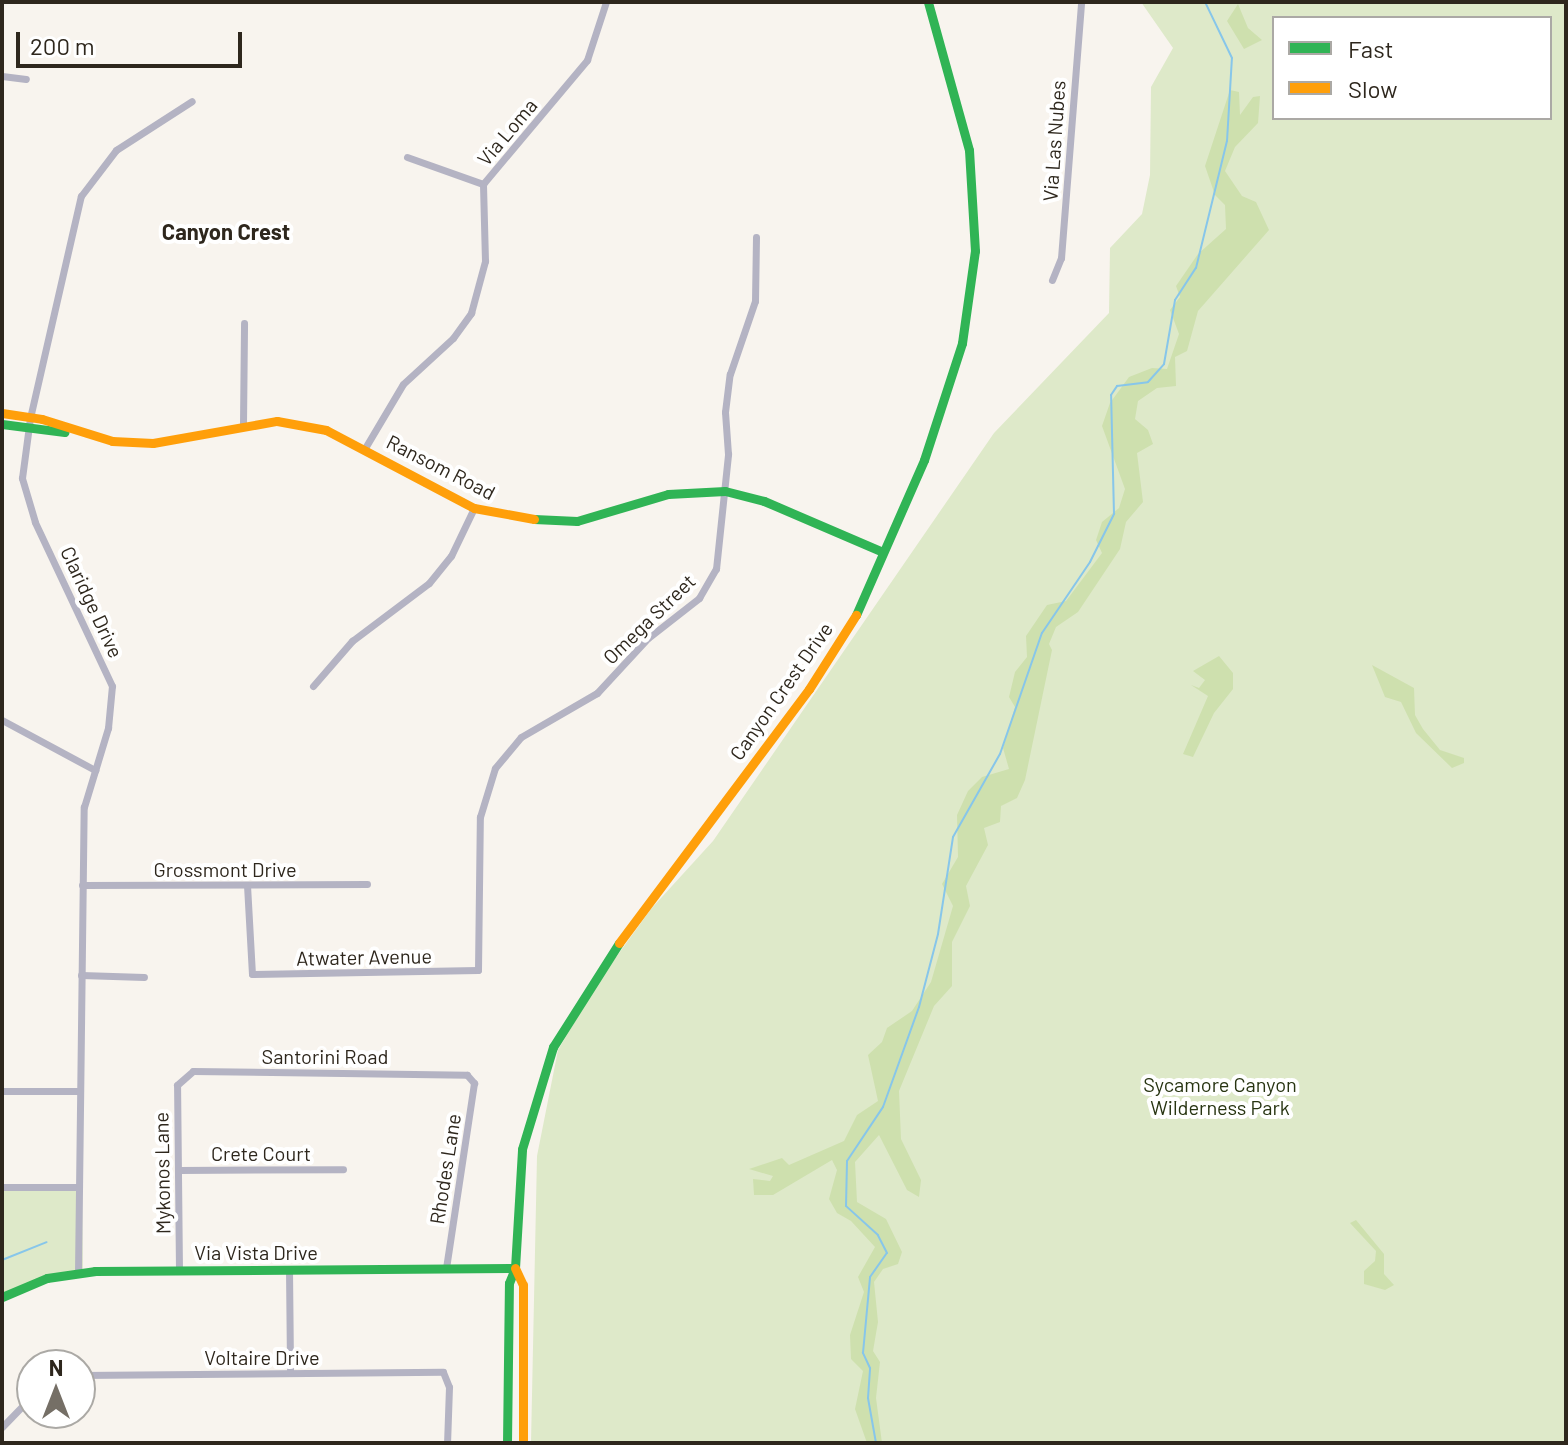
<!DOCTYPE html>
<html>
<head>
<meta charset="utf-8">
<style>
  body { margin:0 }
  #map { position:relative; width:1568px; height:1445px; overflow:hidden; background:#f8f4ee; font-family:Barlow,sans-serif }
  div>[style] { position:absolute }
  .green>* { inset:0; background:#dee9c9 }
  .forest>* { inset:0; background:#cee0ae }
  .stream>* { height:2px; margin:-1px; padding:0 1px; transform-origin:1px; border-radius:1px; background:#87c6ea }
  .street>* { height:7px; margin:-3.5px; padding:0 3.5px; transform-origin:3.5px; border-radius:3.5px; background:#b4b3c3 }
  .fast>* { height:9px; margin:-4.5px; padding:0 4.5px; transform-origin:4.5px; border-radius:4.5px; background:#30b455 }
  .slow>* { height:9px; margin:-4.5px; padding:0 4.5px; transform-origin:4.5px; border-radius:4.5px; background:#ff9f0a }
  span { translate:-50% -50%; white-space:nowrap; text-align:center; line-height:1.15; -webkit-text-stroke:8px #fff; paint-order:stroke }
  .street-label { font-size:20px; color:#2e271d }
  .park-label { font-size:20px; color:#273411 }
  .neighbourhood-label { font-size:22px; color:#2e271d; font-weight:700 }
  .frame { position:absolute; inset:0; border:4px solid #2e271d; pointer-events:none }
  .legend { position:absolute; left:1272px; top:16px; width:280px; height:104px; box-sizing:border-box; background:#fff; border:2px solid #aba9a5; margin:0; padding:10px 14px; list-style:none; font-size:24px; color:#2e271d }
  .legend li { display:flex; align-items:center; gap:16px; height:40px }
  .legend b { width:40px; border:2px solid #aba9a5 }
  .north { position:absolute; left:16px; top:1349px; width:80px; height:80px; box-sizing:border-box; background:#fff; border:2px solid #aba9a5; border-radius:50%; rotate:0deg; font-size:22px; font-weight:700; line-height:32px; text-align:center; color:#2e271d }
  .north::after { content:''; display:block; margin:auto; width:28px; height:36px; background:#756f66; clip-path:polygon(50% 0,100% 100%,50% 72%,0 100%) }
  .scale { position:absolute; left:16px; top:32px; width:226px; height:36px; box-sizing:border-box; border:4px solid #2e271d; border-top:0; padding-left:10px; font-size:24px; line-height:28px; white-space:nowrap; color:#2e271d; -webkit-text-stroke:6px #fff; paint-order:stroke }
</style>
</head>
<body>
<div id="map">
  <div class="green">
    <i style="clip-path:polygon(evenodd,1141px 2px,1566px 2px,1566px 1443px,531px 1443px,537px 1156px,558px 1050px,601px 978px,651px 909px,713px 841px,994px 433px,1109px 313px,1110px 248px,1142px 214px,1150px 175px,1151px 87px,1173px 48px,1141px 2px,1274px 18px,1550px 18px,1550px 118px,1274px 118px,1274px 18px)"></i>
    <i style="clip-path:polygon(2px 1185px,82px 1185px,83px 1272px,2px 1296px)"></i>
  </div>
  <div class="forest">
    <i style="clip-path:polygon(1238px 4px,1248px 28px,1262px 40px,1244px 49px,1227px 21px)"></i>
    <i style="clip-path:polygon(1230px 90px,1239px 92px,1240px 115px,1253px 97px,1260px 96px,1258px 123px,1235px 147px,1225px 171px,1242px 196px,1256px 202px,1269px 230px,1198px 311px,1187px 351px,1175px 357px,1176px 386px,1157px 388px,1138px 401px,1135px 419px,1148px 430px,1153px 444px,1137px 453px,1143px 502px,1126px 522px,1120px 549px,1078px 612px,1056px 627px,1049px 644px,1052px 650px,1025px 780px,1017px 798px,1001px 806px,1000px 822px,984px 828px,988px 845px,966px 886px,970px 906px,952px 942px,952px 986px,934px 1006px,899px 1091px,901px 1139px,921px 1180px,919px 1197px,907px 1190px,879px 1135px,855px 1162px,857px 1202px,886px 1219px,902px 1252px,898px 1264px,883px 1269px,874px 1282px,878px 1322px,873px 1351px,880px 1362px,876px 1398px,882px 1443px,867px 1443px,855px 1409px,863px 1371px,851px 1359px,850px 1335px,864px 1292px,858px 1277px,875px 1247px,851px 1221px,837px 1213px,829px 1199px,837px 1170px,832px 1160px,773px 1195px,754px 1195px,753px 1179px,770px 1181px,773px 1176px,749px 1169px,782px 1158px,789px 1165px,844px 1141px,857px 1115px,878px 1101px,868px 1055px,882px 1042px,887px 1028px,912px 1011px,931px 982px,953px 906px,942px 884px,958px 857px,957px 815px,968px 791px,982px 777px,1009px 769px,1003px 748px,1015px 707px,1009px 697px,1015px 672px,1027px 657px,1026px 636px,1047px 605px,1066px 601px,1102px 553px,1096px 540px,1102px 522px,1119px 508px,1125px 489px,1102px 426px,1110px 403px,1129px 377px,1152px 368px,1167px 369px,1179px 334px,1170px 310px,1180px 297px,1176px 286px,1198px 254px,1226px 229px,1225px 205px,1215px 195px,1205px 166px)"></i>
    <i style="clip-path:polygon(1219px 656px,1233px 673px,1233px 689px,1214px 713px,1193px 757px,1183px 754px,1208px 696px,1191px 685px,1199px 688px,1205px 680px,1193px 671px)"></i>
    <i style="clip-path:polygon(1372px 665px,1414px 688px,1415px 715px,1423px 729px,1440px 750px,1464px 758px,1464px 763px,1452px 768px,1416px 733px,1401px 702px,1385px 697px)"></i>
    <i style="clip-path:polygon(1356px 1220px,1384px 1254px,1384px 1274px,1394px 1285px,1385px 1290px,1364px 1284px,1364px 1271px,1375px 1261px,1376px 1251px,1350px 1223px)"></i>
  </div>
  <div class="stream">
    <i style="left:2px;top:1260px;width:48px;rotate:-21.8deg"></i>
    <i style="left:876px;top:1443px;width:46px;rotate:-100.1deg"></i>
    <i style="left:868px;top:1398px;width:30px;rotate:-86deg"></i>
    <i style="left:870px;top:1368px;width:17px;rotate:-115deg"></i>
    <i style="left:863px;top:1353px;width:76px;rotate:-84.7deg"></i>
    <i style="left:870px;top:1277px;width:29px;rotate:-55deg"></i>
    <i style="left:887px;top:1253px;width:20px;rotate:-117deg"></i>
    <i style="left:878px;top:1235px;width:43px;rotate:-137.8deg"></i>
    <i style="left:846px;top:1206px;width:45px;rotate:-88.7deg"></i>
    <i style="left:847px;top:1161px;width:65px;rotate:-56.3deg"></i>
    <i style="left:883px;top:1107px;width:106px;rotate:-70.2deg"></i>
    <i style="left:919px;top:1007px;width:75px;rotate:-75.4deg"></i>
    <i style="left:938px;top:934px;width:98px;rotate:-81.2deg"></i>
    <i style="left:953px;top:837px;width:95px;rotate:-60.5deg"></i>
    <i style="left:1000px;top:754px;width:128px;rotate:-70.9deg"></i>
    <i style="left:1042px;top:633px;width:86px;rotate:-55.9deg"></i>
    <i style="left:1090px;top:562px;width:54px;rotate:-63.4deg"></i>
    <i style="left:1114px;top:514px;width:119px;rotate:-91.4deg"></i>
    <i style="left:1111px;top:395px;width:11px;rotate:-56deg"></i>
    <i style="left:1117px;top:386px;width:31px;rotate:-7deg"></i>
    <i style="left:1148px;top:382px;width:24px;rotate:-48deg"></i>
    <i style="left:1164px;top:364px;width:65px;rotate:-80.2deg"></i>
    <i style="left:1175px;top:300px;width:38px;rotate:-57deg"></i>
    <i style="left:1196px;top:268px;width:131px;rotate:-76.3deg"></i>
    <i style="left:1227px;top:141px;width:83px;rotate:-86.6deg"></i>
    <i style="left:1232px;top:58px;width:62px;rotate:-115.7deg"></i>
  </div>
  <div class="street">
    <i style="left:2px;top:76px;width:24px;rotate:7deg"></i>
    <i style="left:407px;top:157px;width:81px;rotate:19.6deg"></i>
    <i style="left:1052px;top:280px;width:24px;rotate:-68deg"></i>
    <i style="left:1061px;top:258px;width:257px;rotate:-85.5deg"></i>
    <i style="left:243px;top:424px;width:101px;rotate:-89.4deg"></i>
    <i style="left:365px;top:448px;width:74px;rotate:-59.3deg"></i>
    <i style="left:403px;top:384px;width:68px;rotate:-42.6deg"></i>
    <i style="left:453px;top:338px;width:31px;rotate:-54deg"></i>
    <i style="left:471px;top:313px;width:54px;rotate:-74.9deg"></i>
    <i style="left:485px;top:261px;width:77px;rotate:-91.5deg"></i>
    <i style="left:483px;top:184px;width:162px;rotate:-50deg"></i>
    <i style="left:587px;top:60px;width:61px;rotate:-71.9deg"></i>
    <i style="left:313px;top:686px;width:60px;rotate:-49.1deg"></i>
    <i style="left:352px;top:641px;width:96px;rotate:-37deg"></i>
    <i style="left:429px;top:583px;width:35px;rotate:-51deg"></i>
    <i style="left:451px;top:556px;width:53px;rotate:-64.4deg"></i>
    <i style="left:2px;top:720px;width:106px;rotate:28.3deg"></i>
    <i style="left:82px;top:885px;width:285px;rotate:-0.2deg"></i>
    <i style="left:247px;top:885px;width:89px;rotate:86.8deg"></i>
    <i style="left:252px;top:974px;width:226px;rotate:-1deg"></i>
    <i style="left:478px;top:970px;width:153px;rotate:-89.3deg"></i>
    <i style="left:480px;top:817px;width:51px;rotate:-73deg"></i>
    <i style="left:495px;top:768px;width:40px;rotate:-50deg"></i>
    <i style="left:521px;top:737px;width:88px;rotate:-30.1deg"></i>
    <i style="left:597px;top:693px;width:75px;rotate:-47.2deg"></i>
    <i style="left:648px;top:638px;width:65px;rotate:-38.1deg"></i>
    <i style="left:699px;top:598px;width:34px;rotate:-60deg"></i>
    <i style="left:716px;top:569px;width:116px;rotate:-84deg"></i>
    <i style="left:728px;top:454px;width:42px;rotate:-94.1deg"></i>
    <i style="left:725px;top:412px;width:38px;rotate:-83deg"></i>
    <i style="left:730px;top:374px;width:77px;rotate:-71.1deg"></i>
    <i style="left:755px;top:301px;width:64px;rotate:-89.1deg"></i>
    <i style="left:81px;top:975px;width:63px;rotate:1.8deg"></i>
    <i style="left:2px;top:1091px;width:78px"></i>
    <i style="left:179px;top:1170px;width:164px;rotate:-0.3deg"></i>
    <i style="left:2px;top:1187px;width:77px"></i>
    <i style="left:179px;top:1270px;width:185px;rotate:-90.6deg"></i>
    <i style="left:177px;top:1085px;width:21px;rotate:-41deg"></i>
    <i style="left:193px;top:1071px;width:274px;rotate:0.8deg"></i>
    <i style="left:467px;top:1075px;width:11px;rotate:49deg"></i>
    <i style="left:474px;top:1083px;width:188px;rotate:98.6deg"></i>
    <i style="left:289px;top:1270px;width:103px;rotate:89.4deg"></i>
    <i style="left:78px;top:1273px;width:466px;rotate:-89.3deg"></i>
    <i style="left:84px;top:807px;width:83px;rotate:-73.1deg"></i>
    <i style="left:108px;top:728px;width:42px;rotate:-84.6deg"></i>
    <i style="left:112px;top:686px;width:181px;rotate:-115.2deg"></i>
    <i style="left:35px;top:522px;width:46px;rotate:-106.5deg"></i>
    <i style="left:22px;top:478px;width:61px;rotate:-82.4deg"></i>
    <i style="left:30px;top:418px;width:228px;rotate:-77.1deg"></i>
    <i style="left:81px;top:196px;width:58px;rotate:-52.7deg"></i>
    <i style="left:116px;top:150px;width:90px;rotate:-32.8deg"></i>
    <i style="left:80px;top:1375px;width:363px;rotate:-0.5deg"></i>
    <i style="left:443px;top:1372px;width:16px;rotate:68deg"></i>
    <i style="left:449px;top:1387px;width:56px;rotate:92deg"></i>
    <i style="left:2px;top:1427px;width:43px;rotate:-45.9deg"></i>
  </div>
  <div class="fast">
    <i style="left:2px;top:424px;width:63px;rotate:7.4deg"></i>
    <i style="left:534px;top:519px;width:43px;rotate:2.7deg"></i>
    <i style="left:577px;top:521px;width:95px;rotate:-16.5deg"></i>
    <i style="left:668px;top:494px;width:57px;rotate:-3deg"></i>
    <i style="left:725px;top:491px;width:40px;rotate:14.4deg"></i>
    <i style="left:764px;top:501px;width:129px;rotate:23.2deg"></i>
    <i style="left:856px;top:615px;width:169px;rotate:-66.3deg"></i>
    <i style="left:924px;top:460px;width:123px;rotate:-72deg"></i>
    <i style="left:962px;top:343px;width:93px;rotate:-82deg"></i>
    <i style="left:975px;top:251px;width:101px;rotate:-93.4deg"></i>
    <i style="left:969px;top:150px;width:154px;rotate:-105.5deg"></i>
    <i style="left:2px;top:1297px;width:49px;rotate:-22.9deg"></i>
    <i style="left:47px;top:1278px;width:49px;rotate:-8.3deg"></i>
    <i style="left:95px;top:1271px;width:420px;rotate:-0.4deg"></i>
    <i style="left:507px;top:1443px;width:160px;rotate:-89.3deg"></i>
    <i style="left:509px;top:1283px;width:16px;rotate:-68deg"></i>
    <i style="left:515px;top:1268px;width:119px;rotate:-86.6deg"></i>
    <i style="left:522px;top:1149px;width:107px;rotate:-73.1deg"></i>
    <i style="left:553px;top:1047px;width:123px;rotate:-57.6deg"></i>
  </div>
  <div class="slow">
    <i style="left:2px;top:413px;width:40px;rotate:8.5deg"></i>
    <i style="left:42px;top:419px;width:73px;rotate:17.4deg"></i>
    <i style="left:112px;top:441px;width:41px;rotate:2.8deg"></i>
    <i style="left:153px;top:443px;width:126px;rotate:-10.1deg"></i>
    <i style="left:277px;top:421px;width:50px;rotate:10.4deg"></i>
    <i style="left:326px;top:430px;width:167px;rotate:27.8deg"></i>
    <i style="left:474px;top:508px;width:61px;rotate:10.4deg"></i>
    <i style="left:619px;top:943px;width:317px;rotate:-53.2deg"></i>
    <i style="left:809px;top:689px;width:88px;rotate:-57.6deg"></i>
    <i style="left:515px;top:1268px;width:19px;rotate:65deg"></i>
    <i style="left:523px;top:1285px;width:158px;rotate:90deg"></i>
  </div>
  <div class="street-label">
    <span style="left:507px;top:132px;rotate:-50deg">Via Loma</span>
    <span style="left:1054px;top:141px;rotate:-86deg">Via Las Nubes</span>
    <span style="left:441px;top:467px;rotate:27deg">Ransom Road</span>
    <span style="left:92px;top:602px;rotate:65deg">Claridge Drive</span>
    <span style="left:649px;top:619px;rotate:-44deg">Omega Street</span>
    <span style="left:781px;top:691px;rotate:-55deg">Canyon Crest Drive</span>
    <span style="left:225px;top:869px">Grossmont Drive</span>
    <span style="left:364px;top:957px;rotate:-1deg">Atwater Avenue</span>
    <span style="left:325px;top:1056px">Santorini Road</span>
    <span style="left:261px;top:1153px">Crete Court</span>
    <span style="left:445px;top:1169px;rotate:-81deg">Rhodes Lane</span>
    <span style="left:162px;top:1173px;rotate:-91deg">Mykonos Lane</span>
    <span style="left:256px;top:1252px">Via Vista Drive</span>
    <span style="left:262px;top:1357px">Voltaire Drive</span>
  </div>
  <div class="park-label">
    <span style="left:1220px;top:1096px">Sycamore Canyon<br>Wilderness Park</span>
  </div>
  <div class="neighbourhood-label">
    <span style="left:226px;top:232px">Canyon Crest</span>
  </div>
  <div class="frame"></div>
  <ul class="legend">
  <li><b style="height:10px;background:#30b455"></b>Fast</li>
  <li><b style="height:10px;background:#ff9f0a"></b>Slow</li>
  </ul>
  <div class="north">N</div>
  <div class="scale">200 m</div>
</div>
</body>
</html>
